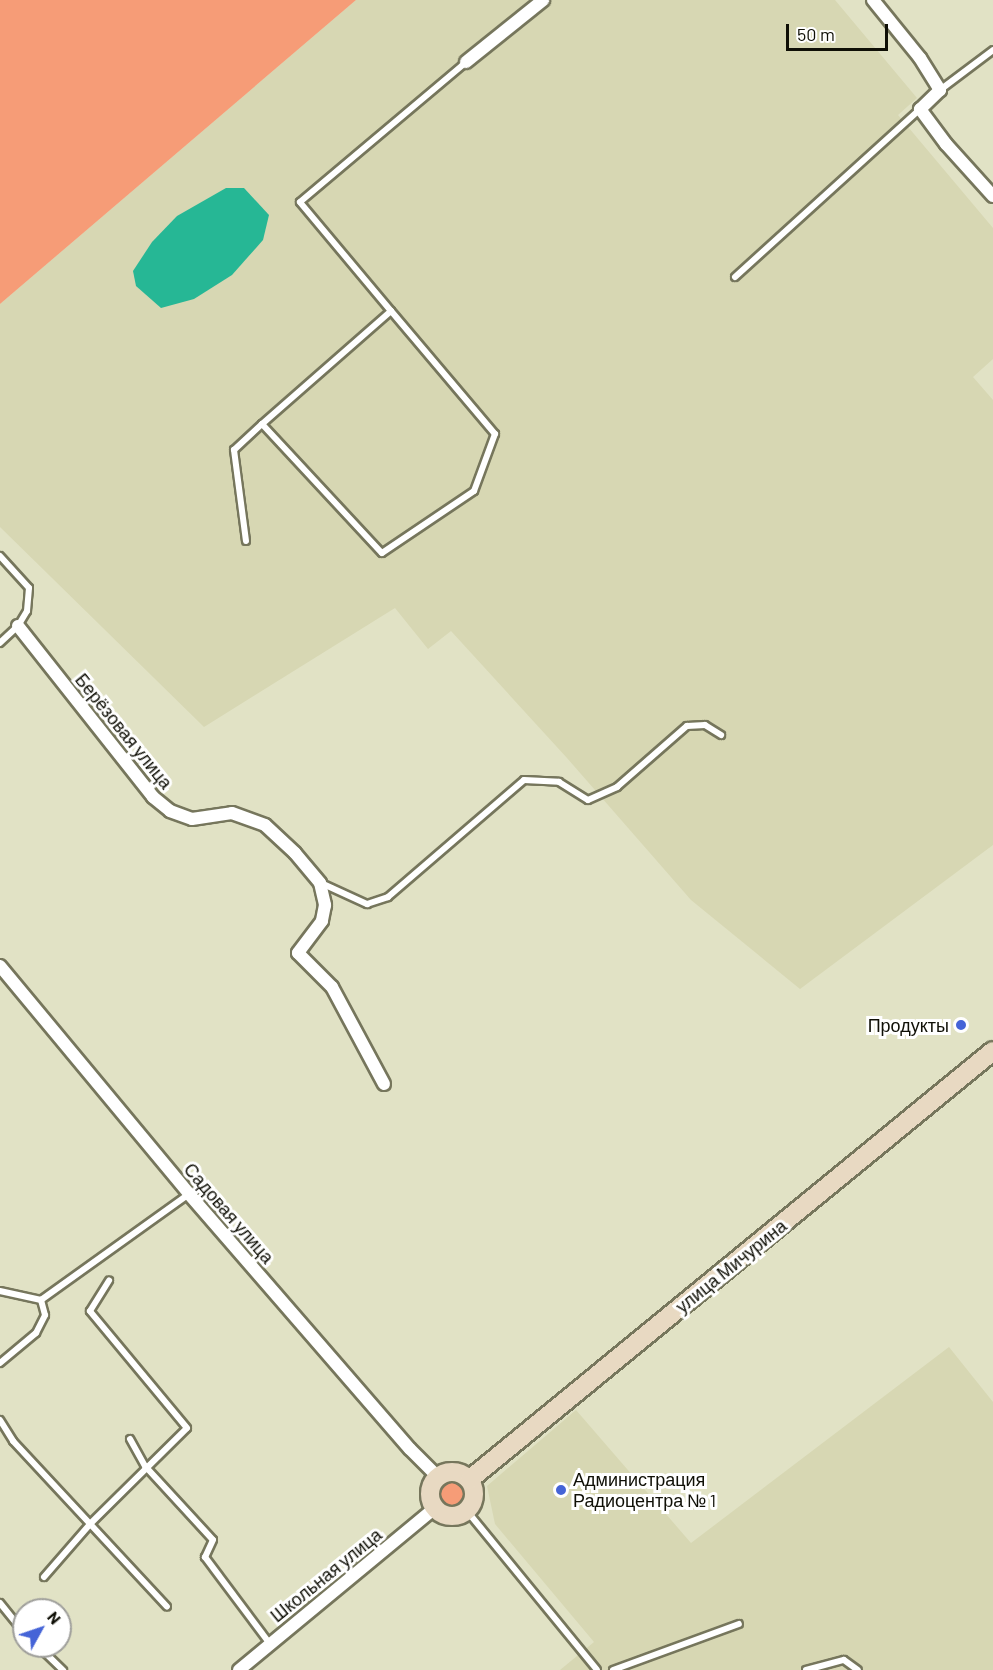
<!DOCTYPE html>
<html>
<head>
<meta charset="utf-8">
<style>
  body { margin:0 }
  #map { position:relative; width:993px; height:1670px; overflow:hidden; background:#e1e2c5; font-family:Barlow,sans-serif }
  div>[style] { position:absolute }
  .built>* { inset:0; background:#d7d7b3 }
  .green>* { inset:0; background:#f69c77 }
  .round { border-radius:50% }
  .water>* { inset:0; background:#26b795 }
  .roads { filter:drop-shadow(2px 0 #76765c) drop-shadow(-2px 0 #76765c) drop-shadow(0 2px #76765c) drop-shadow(0 -2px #76765c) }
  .lane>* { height:6px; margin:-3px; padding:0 3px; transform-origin:3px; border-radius:3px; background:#fff }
  .street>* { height:12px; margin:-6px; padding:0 6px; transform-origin:6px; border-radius:6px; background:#fff }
  .secondary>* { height:18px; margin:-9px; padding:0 9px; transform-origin:9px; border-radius:9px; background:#e8d9c2 }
  .secondary>.ring { margin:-9px; padding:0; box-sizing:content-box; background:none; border:18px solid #e8d9c2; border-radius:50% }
  .dots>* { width:16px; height:16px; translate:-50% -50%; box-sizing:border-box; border:3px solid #fff; border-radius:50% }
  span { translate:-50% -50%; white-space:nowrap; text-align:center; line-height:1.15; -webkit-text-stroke:6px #fff; paint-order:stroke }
  .street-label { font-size:18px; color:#0f0f06 }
  .poi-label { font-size:18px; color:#0f0f06 }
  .right { translate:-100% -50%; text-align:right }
  .left { translate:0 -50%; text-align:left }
  .north { position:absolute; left:12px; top:1598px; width:60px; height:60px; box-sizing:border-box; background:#fff; border:2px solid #9f9f9b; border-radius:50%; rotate:50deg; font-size:16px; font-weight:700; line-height:24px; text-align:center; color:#0f0f06 }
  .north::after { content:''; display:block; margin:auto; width:21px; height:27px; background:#4564d7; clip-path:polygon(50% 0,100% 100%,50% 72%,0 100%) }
  .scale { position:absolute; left:786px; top:24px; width:102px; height:27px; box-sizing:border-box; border:3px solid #0f0f06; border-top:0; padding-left:8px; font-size:18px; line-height:21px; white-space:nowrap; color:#0f0f06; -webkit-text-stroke:4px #fff; paint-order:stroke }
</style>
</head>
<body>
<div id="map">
  <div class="built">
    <i style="clip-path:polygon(356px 0,835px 0,917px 98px,898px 115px,993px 228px,993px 359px,973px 377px,993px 400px,993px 845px,800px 989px,691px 900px,567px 758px,451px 631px,428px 649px,395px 608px,204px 727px,0 527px,0 304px)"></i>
    <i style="clip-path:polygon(949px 1347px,993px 1402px,993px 1670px,560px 1670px,594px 1642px,495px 1524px,487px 1486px,576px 1410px,691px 1543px)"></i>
  </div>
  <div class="green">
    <i style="clip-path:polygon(0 0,356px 0,0 304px)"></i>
    <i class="round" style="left:439px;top:1481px;width:26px;height:26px"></i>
  </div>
  <div class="water">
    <i style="clip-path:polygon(226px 188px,244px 188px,269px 215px,263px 240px,232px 275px,194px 299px,161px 308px,136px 286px,133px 271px,152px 242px,177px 216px)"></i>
  </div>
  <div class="roads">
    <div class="lane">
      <i style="left:940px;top:90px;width:66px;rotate:-37deg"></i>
      <i style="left:735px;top:277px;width:250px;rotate:-42.2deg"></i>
      <i style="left:391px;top:311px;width:171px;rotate:138.8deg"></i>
      <i style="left:262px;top:424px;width:176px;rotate:47.1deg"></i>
      <i style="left:382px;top:553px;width:111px;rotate:-34deg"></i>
      <i style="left:474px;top:491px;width:61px;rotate:-69.8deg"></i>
      <i style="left:495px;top:434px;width:161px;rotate:-130.2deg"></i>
      <i style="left:391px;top:311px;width:142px;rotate:-129.9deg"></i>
      <i style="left:300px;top:202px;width:217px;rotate:-40.1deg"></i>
      <i style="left:246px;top:541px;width:92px;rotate:-97.5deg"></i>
      <i style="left:234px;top:450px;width:38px;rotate:-43deg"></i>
      <i style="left:0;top:556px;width:43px;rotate:47.8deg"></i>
      <i style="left:29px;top:588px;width:23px;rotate:95deg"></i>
      <i style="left:27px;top:611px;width:17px;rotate:121deg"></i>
      <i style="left:18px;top:626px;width:25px;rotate:137deg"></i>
      <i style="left:321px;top:883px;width:51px;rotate:24.5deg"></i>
      <i style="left:367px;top:904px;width:22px;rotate:-18deg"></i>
      <i style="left:388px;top:897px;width:179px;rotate:-40.7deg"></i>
      <i style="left:524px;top:780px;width:35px;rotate:3deg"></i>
      <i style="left:559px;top:782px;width:34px;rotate:32deg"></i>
      <i style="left:588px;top:800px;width:32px;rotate:-24deg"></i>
      <i style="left:617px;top:787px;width:93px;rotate:-41.1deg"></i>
      <i style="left:687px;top:726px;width:18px;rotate:-3deg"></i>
      <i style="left:705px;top:725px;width:19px;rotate:32deg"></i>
      <i style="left:0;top:1291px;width:42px;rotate:12.4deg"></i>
      <i style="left:41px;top:1300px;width:182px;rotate:-35.6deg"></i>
      <i style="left:0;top:1363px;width:47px;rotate:-39.8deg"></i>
      <i style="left:36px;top:1333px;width:20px;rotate:-63deg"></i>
      <i style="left:45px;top:1315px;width:16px;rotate:-105deg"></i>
      <i style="left:0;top:1420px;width:25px;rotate:58deg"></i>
      <i style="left:13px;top:1441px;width:226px;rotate:47.1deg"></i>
      <i style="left:130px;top:1439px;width:31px;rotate:61deg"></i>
      <i style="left:145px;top:1466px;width:100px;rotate:47.4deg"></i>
      <i style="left:213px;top:1540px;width:19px;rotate:115deg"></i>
      <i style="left:205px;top:1557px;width:109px;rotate:53.2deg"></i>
      <i style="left:467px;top:1511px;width:205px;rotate:50.7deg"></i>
      <i style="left:44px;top:1577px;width:70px;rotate:-49deg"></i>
      <i style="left:90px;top:1524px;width:136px;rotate:-44.7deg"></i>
      <i style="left:187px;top:1428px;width:152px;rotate:-129.7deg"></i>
      <i style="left:90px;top:1311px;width:36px;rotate:-58deg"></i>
      <i style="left:0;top:1603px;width:38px;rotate:51deg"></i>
      <i style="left:38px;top:1646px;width:35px;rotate:44deg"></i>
      <i style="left:613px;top:1670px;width:134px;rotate:-20.1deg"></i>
      <i style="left:806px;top:1670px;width:39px;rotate:-15deg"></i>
      <i style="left:844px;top:1660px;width:17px;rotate:36deg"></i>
    </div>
    <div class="street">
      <i style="left:873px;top:0;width:75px;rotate:51deg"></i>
      <i style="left:920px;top:58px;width:38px;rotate:58deg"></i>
      <i style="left:940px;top:90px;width:28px;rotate:136deg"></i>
      <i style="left:920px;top:109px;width:44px;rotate:53.4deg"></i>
      <i style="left:946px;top:144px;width:70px;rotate:47.9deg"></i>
      <i style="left:466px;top:62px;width:99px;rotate:-38.8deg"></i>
      <i style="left:18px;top:626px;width:218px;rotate:51.7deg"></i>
      <i style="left:153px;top:797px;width:22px;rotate:39deg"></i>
      <i style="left:170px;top:811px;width:23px;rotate:20deg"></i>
      <i style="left:192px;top:819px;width:40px;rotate:-8.5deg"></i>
      <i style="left:232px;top:813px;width:35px;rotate:20deg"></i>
      <i style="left:265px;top:825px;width:41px;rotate:43deg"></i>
      <i style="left:295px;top:853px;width:39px;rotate:50deg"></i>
      <i style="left:320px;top:883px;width:23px;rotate:77deg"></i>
      <i style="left:325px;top:905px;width:16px;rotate:101deg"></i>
      <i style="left:322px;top:921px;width:40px;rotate:127deg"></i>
      <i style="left:298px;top:953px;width:48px;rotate:45deg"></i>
      <i style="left:332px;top:987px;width:110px;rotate:61.8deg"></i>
      <i style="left:0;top:966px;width:296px;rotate:50.3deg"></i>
      <i style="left:189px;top:1194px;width:337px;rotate:49.1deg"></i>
      <i style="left:410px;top:1449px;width:40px;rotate:45deg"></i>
      <i style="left:239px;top:1670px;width:254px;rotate:-39.6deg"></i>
    </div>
    <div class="secondary">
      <i class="ring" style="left:430px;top:1472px;width:26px;height:26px"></i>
      <i style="left:469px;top:1480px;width:677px;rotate:-39.31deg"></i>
    </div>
  </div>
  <div class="dots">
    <i style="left:961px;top:1025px;background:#4564d7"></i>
    <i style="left:561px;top:1490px;background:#4564d7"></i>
  </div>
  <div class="street-label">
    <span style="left:124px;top:731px;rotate:51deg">Берёзовая улица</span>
    <span style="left:229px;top:1213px;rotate:49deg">Садовая улица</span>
    <span style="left:731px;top:1266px;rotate:-39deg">улица Мичурина</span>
    <span style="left:326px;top:1575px;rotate:-39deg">Школьная улица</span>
  </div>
  <div class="poi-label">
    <span class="right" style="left:949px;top:1025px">Продукты</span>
    <span class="left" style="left:573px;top:1490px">Администрация<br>Радиоцентра № 1</span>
  </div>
  <div class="north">N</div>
  <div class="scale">50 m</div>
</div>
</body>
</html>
